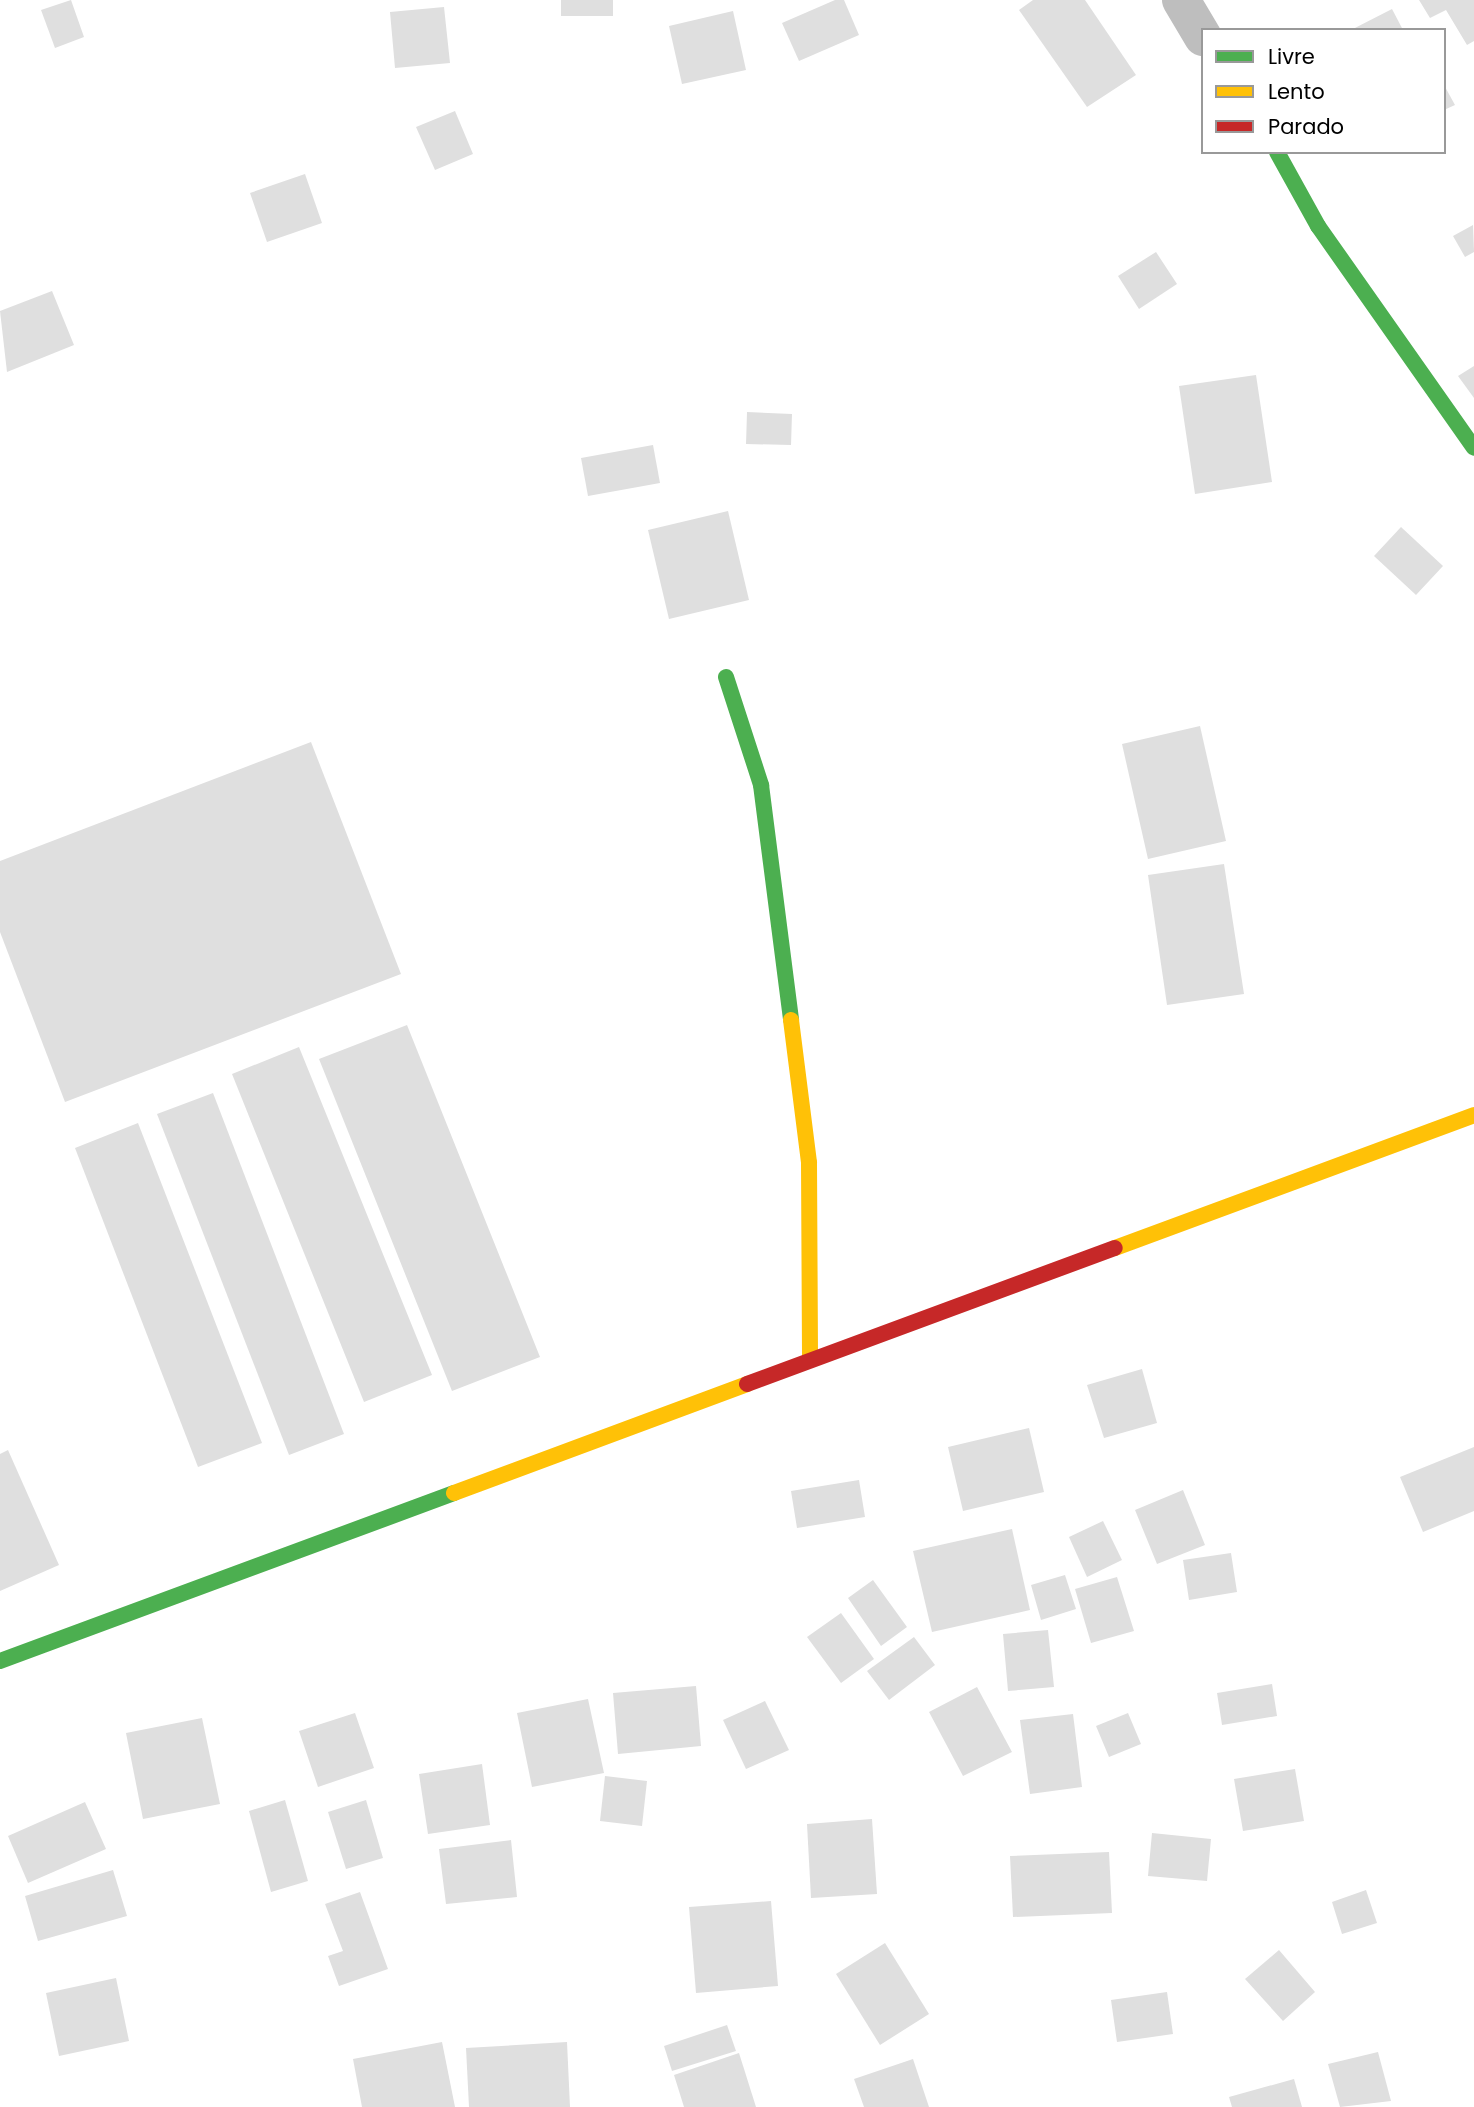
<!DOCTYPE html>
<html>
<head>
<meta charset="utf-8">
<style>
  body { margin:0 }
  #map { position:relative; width:1474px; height:2107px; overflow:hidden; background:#fff; font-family:Poppins,sans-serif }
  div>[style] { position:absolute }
  .building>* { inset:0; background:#dfdfdf }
  .street>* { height:38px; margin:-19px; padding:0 19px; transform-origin:19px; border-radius:19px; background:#bebebe }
  .fast>* { height:16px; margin:-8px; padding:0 8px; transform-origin:8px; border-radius:8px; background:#4caf50 }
  .slow>* { height:16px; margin:-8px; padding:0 8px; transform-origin:8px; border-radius:8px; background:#ffc107 }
  .jam>* { height:16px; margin:-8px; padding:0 8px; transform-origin:8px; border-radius:8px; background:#c62828 }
  span { translate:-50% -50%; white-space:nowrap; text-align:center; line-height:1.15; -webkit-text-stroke:5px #fff; paint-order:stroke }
  .legend { position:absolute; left:1201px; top:28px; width:245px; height:126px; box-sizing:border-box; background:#fff; border:2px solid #999; margin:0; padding:9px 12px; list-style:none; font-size:21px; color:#000 }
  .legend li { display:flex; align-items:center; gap:14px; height:35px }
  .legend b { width:35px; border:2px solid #999 }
</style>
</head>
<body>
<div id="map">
  <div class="building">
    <i style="clip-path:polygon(71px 0,84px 37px,55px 48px,41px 10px)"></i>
    <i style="clip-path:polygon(561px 0,613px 0,613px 16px,561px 16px)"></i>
    <i style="clip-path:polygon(835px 0,844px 0,859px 35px,799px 61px,782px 23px)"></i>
    <i style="clip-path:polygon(1033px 0,1085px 0,1136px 75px,1087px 107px,1019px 10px)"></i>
    <i style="clip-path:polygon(1419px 0,1474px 0,1474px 41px,1467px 45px,1446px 10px,1430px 18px)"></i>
    <i style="clip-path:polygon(444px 7px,450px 63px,395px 68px,390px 12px)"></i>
    <i style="clip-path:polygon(1392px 9px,1403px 30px,1351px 30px)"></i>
    <i style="clip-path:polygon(733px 11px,746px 70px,682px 84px,669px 26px)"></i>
    <i style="clip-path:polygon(1444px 85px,1455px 105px,1444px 110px)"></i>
    <i style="clip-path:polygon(455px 111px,473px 154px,435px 170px,416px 127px)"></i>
    <i style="clip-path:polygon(305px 174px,322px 223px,267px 242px,250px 193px)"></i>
    <i style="clip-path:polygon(1473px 225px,1474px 252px,1465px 257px,1453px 236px)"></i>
    <i style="clip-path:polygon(1156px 252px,1177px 284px,1139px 309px,1118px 276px)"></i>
    <i style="clip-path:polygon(52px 291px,74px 345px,7px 372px,0 311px)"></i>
    <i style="clip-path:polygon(1474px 366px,1474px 398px,1458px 376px)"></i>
    <i style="clip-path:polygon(1256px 375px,1272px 482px,1195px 494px,1179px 386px)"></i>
    <i style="clip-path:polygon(747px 412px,792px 414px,791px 445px,746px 444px)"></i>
    <i style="clip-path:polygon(653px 445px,660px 483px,588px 496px,581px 458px)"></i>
    <i style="clip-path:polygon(728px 511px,749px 600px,669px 619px,648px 530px)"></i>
    <i style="clip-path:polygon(1401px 527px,1443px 566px,1416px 595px,1374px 556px)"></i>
    <i style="clip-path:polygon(1200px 726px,1226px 841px,1148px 859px,1122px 744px)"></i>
    <i style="clip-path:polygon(311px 742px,401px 974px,65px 1102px,0 932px,0 861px)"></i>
    <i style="clip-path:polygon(1224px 864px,1244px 994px,1167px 1005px,1148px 875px)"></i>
    <i style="clip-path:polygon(407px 1025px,540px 1357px,452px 1391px,319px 1059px)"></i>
    <i style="clip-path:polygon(299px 1047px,432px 1375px,364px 1402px,232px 1074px)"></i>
    <i style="clip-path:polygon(213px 1093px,344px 1434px,289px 1455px,157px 1114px)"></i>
    <i style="clip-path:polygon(138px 1123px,262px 1443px,198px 1467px,75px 1148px)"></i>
    <i style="clip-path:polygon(1142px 1369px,1157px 1423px,1104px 1438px,1087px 1385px)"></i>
    <i style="clip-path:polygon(1029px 1428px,1044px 1492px,963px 1511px,948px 1447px)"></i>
    <i style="clip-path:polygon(1474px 1447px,1474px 1511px,1423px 1532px,1400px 1477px)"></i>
    <i style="clip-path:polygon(8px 1450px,59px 1565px,0 1591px,0 1454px)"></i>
    <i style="clip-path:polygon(859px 1480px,865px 1517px,797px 1528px,791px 1491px)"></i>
    <i style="clip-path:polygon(1183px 1490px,1205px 1545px,1157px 1564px,1135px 1510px)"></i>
    <i style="clip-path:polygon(1103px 1521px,1122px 1560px,1087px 1577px,1069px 1537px)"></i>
    <i style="clip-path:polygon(1012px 1529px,1030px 1610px,932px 1632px,913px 1551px)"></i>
    <i style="clip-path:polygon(1231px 1553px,1237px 1592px,1189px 1600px,1183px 1560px)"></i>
    <i style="clip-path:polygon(1065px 1575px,1076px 1609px,1041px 1620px,1031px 1585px)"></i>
    <i style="clip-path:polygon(1117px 1577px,1134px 1631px,1091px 1643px,1075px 1589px)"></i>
    <i style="clip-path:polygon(873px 1580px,907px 1627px,881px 1646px,848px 1598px)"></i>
    <i style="clip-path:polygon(841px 1613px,874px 1659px,841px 1683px,807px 1637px)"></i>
    <i style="clip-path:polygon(1048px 1630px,1054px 1687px,1008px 1691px,1003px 1634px)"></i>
    <i style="clip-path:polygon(914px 1637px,935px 1665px,889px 1700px,867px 1671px)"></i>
    <i style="clip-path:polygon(1272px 1684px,1277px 1716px,1222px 1725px,1217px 1693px)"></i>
    <i style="clip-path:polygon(696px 1686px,701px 1746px,618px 1754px,613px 1693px)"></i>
    <i style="clip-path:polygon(977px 1687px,1012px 1752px,963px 1776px,929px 1712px)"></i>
    <i style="clip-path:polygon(588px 1699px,604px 1773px,532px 1787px,517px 1713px)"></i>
    <i style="clip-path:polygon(765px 1701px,789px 1750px,746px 1769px,723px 1720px)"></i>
    <i style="clip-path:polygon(355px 1713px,374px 1768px,318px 1787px,299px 1731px)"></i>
    <i style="clip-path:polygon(1128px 1713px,1141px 1744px,1109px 1757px,1096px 1726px)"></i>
    <i style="clip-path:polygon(1073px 1714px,1082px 1787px,1030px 1794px,1020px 1720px)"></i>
    <i style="clip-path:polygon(202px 1718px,220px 1804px,143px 1819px,126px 1733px)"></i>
    <i style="clip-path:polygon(482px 1764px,490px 1825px,428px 1834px,419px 1774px)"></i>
    <i style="clip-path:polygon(1295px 1769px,1304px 1821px,1243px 1831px,1234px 1779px)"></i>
    <i style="clip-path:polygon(605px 1776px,647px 1781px,642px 1826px,600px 1821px)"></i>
    <i style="clip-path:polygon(285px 1800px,308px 1881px,271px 1892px,249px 1811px)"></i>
    <i style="clip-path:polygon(366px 1800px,383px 1858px,346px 1869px,328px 1812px)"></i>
    <i style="clip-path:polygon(85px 1802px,106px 1849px,28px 1883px,8px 1836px)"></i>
    <i style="clip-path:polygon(872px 1819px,877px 1894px,811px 1898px,807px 1824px)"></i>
    <i style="clip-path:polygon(1152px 1833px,1211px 1839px,1207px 1881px,1148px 1876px)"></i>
    <i style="clip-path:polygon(511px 1840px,517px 1897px,446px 1904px,439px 1849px)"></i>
    <i style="clip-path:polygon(1109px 1852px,1112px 1913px,1013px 1917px,1010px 1856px)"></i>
    <i style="clip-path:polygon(113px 1870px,127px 1916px,38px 1941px,25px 1896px)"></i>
    <i style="clip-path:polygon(1366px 1890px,1377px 1923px,1342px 1934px,1332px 1902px)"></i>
    <i style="clip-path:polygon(360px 1892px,388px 1969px,339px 1986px,328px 1956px,343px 1951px,325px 1904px)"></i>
    <i style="clip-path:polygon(771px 1901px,778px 1986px,696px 1993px,689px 1907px)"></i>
    <i style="clip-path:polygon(885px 1943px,929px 2014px,880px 2045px,836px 1974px)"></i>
    <i style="clip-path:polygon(1279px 1950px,1315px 1992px,1283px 2021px,1245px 1979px)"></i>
    <i style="clip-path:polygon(116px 1978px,129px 2041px,59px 2056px,46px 1993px)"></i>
    <i style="clip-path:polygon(1167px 1992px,1173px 2034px,1117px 2042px,1111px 2000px)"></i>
    <i style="clip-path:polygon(727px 2025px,736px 2051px,672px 2071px,664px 2046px)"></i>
    <i style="clip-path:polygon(442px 2042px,455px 2107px,362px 2107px,353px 2059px)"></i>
    <i style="clip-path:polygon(567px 2042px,570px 2107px,469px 2107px,466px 2048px)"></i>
    <i style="clip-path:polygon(1378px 2052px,1391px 2101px,1340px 2107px,1328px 2064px)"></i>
    <i style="clip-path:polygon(739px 2053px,756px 2107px,684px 2107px,674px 2075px)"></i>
    <i style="clip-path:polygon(913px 2059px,929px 2107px,864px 2107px,854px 2079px)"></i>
    <i style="clip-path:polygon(1294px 2079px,1302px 2107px,1232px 2107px,1229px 2097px)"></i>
  </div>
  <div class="street">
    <i style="left:1181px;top:0;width:43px;rotate:59.3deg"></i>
  </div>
  <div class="fast">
    <i style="left:1277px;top:152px;width:85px;rotate:61deg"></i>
    <i style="left:1318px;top:226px;width:271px;rotate:54.9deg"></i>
    <i style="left:726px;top:677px;width:114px;rotate:72deg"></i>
    <i style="left:761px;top:785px;width:237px;rotate:82.7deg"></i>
    <i style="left:0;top:1661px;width:484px;rotate:-20.3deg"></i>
  </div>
  <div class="slow">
    <i style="left:791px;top:1020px;width:144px;rotate:82.8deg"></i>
    <i style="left:809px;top:1163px;width:197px;rotate:89.7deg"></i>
    <i style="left:1115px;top:1248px;width:383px;rotate:-20.3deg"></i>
    <i style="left:454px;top:1493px;width:313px;rotate:-20.4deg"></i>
  </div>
  <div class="jam">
    <i style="left:747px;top:1384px;width:392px;rotate:-20.3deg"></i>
  </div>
  <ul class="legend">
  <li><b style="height:9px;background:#4caf50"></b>Livre</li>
  <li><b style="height:9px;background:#ffc107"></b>Lento</li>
  <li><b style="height:9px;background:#c62828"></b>Parado</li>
  </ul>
</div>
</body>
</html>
